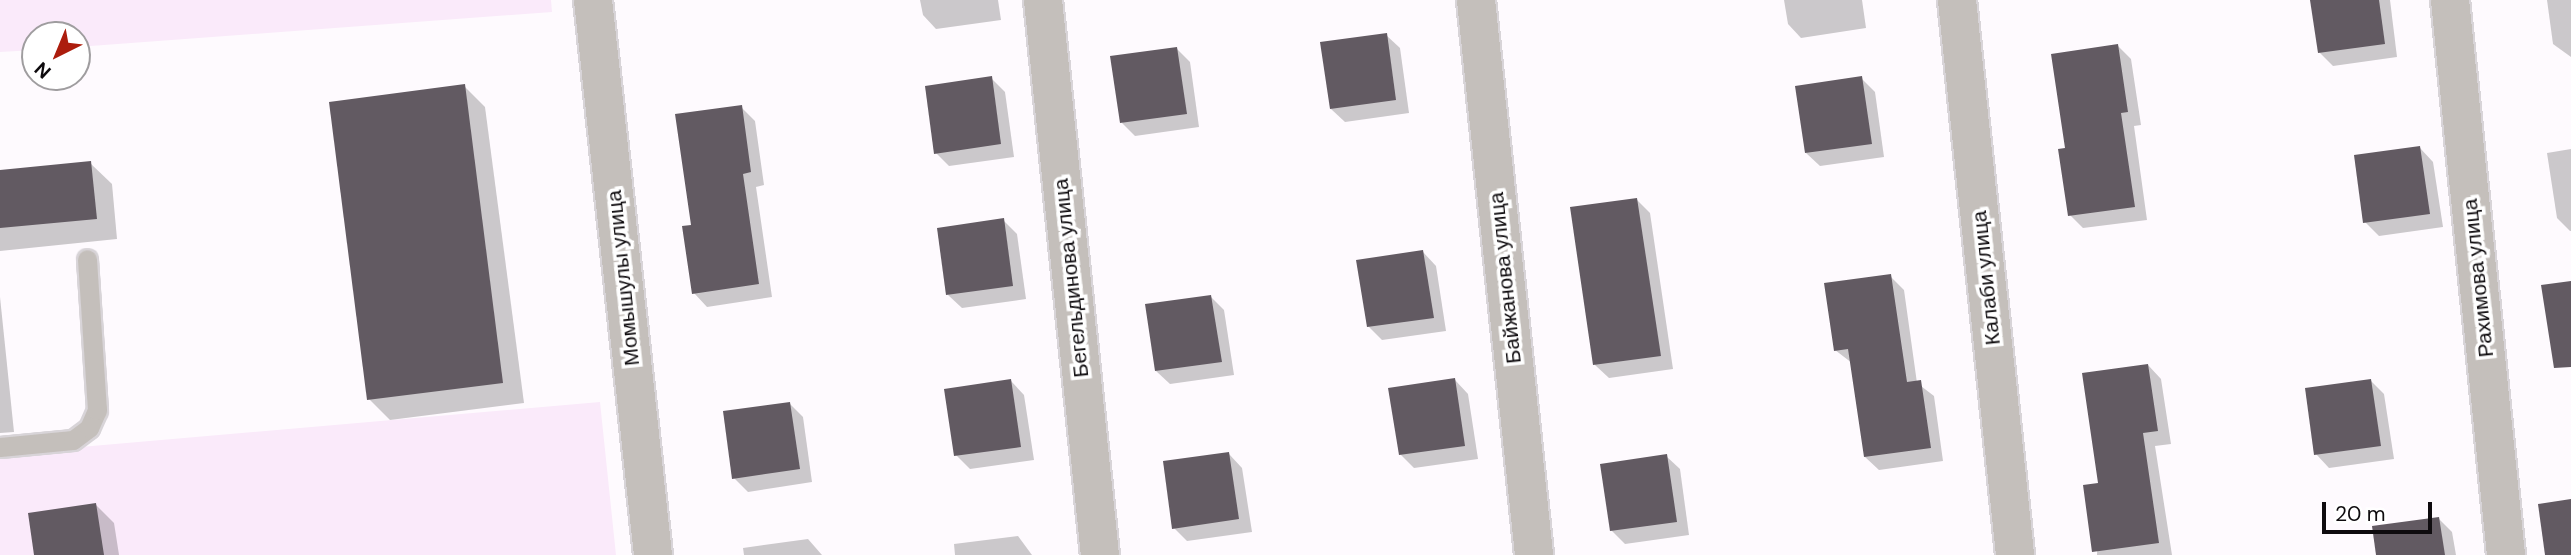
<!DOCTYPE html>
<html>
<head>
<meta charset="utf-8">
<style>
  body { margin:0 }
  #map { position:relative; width:2571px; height:555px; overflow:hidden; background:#fefafe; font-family:"DM Sans",sans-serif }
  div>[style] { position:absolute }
  .built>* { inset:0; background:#faeafa }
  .shadow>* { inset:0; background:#0003 }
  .building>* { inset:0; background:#625a62 }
  .roads { filter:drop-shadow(2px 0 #d8d4d8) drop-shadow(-2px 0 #d8d4d8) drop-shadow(0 2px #d8d4d8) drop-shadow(0 -2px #d8d4d8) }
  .lane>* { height:19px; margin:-9.5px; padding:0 9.5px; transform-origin:9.5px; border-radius:9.5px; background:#c4bfbb }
  .street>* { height:38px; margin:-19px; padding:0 19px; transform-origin:19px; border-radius:19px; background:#c4bfbb }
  span { translate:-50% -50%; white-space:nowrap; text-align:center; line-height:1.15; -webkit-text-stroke:7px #fff; paint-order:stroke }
  .street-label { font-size:21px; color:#0e0b0e }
  .north { position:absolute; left:21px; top:21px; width:70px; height:70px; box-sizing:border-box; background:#fff; border:2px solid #9f9d9f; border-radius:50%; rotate:223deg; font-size:19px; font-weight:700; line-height:28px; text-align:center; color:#0e0b0e }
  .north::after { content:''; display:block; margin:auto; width:24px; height:32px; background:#ac1d0d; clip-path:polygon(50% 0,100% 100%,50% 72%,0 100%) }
  .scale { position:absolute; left:2322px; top:502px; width:110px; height:32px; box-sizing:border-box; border:4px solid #0e0b0e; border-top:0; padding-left:9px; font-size:21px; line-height:24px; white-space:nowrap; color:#0e0b0e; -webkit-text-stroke:5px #fff; paint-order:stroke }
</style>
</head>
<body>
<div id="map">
  <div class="built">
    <i style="clip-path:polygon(0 0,551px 0,552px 12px,77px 47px,77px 35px,35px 35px,35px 50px,0 52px)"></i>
    <i style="clip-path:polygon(600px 402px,616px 555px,0 555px,0 454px)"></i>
  </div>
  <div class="shadow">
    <i style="clip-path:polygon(920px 0,998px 0,1001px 20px,936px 29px,923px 15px)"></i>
    <i style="clip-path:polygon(1784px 0,1862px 0,1866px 28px,1801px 38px,1788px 24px)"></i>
    <i style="clip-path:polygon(2312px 0,2390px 0,2397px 57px,2333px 66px,2319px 52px)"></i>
    <i style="clip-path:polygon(2547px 0,2571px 0,2571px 57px,2553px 44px)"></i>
    <i style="clip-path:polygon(1386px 35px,1400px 48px,1409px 113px,1345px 122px,1331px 109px)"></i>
    <i style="clip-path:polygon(2118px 46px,2131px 59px,2141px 125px,2134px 126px,2147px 220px,2083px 228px,2070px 215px,2067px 149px)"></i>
    <i style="clip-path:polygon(1177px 49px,1190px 62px,1199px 127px,1135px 136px,1122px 123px)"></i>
    <i style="clip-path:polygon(991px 78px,1005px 92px,1014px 157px,949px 166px,936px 153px)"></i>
    <i style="clip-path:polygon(1861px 78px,1875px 92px,1884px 157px,1820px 166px,1806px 153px)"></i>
    <i style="clip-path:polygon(464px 86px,485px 107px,524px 403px,390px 420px,369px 399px)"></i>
    <i style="clip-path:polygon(741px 107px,755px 121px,764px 185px,756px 187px,772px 297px,707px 307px,694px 293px,693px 226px)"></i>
    <i style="clip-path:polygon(2420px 148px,2433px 162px,2443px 227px,2379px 236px,2365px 222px)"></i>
    <i style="clip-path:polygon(2571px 149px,2571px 231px,2570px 231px,2557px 218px,2547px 153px)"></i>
    <i style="clip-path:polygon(90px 163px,112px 184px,117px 239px,0 251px,0 172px)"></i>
    <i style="clip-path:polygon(1637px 200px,1650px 213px,1673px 369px,1609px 378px,1595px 365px)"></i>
    <i style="clip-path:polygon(1003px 220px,1017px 234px,1026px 299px,962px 308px,948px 295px)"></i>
    <i style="clip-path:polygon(1423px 252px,1436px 266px,1446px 331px,1382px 340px,1368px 326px)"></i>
    <i style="clip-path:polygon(1890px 276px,1904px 290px,1917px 383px,1934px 396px,1943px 461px,1879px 470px,1865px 457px,1852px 363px,1835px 350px)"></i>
    <i style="clip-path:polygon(0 297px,14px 432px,0 433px)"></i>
    <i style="clip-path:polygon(1211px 297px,1224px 310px,1234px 375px,1170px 384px,1156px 371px)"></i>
    <i style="clip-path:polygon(2148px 365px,2161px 379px,2171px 444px,2155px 446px,2172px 555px,2097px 555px,2100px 484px)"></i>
    <i style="clip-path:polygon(1455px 380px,1468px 394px,1478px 459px,1414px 468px,1400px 454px)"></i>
    <i style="clip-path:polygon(1011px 381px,1024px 395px,1034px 460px,970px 469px,956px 455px)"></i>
    <i style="clip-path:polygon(2371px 381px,2384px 394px,2394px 459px,2329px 468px,2316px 454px)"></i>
    <i style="clip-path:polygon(790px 404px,803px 417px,812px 482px,748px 492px,734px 478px)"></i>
    <i style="clip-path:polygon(1229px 454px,1242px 468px,1252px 532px,1187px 541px,1174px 528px)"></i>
    <i style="clip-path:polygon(1666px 456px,1680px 469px,1689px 535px,1625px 544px,1611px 530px)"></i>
    <i style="clip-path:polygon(96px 505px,114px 523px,119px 555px,36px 555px)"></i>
    <i style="clip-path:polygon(2439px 519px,2452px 532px,2456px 555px,2378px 555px)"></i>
    <i style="clip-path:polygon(1018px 536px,1032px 555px,955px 555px,954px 544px)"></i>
    <i style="clip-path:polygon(808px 539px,822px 555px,744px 555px,743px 548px)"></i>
  </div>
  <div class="building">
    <i style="clip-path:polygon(2310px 0,2379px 0,2385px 44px,2318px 53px)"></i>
    <i style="clip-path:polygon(1387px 33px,1396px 100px,1330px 109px,1320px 42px)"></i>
    <i style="clip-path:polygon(2118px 44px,2128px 112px,2121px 113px,2135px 207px,2068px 216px,2058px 149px,2065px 148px,2051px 54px)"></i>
    <i style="clip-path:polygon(1177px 47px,1187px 114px,1120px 123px,1110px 56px)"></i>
    <i style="clip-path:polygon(992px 76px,1001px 144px,934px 154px,925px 86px)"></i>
    <i style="clip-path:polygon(1862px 76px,1872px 144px,1805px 153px,1795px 86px)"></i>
    <i style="clip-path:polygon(465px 84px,503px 383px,367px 400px,329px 102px)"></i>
    <i style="clip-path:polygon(742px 105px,751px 172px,743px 174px,759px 284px,692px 294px,682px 226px,691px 225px,675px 114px)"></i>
    <i style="clip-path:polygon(2420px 146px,2430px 214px,2363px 223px,2354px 155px)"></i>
    <i style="clip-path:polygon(91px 161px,97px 219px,0 228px,0 170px)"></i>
    <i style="clip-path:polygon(1637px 198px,1661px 356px,1593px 365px,1570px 207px)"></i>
    <i style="clip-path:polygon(1004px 218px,1013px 286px,946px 295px,937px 228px)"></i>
    <i style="clip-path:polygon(1423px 250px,1434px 318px,1367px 327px,1356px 260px)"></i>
    <i style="clip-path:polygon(1891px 274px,1907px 382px,1921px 380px,1931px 448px,1864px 457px,1848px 349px,1834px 351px,1824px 283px)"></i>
    <i style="clip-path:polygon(2571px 281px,2571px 367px,2554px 368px,2541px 285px)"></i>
    <i style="clip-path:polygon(1211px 295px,1222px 362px,1155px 371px,1145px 304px)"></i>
    <i style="clip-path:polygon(2148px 364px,2158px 431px,2143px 433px,2159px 543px,2092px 552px,2083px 485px,2098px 483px,2082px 373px)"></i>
    <i style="clip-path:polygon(1455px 378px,1465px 446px,1399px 455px,1388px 388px)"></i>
    <i style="clip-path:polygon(1011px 379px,1021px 447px,954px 456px,944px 389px)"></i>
    <i style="clip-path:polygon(2371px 379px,2381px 446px,2314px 455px,2305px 388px)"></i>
    <i style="clip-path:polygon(790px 402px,800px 469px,732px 479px,723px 411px)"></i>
    <i style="clip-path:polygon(1229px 452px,1239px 519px,1172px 529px,1163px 461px)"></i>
    <i style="clip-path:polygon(1667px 454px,1677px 522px,1610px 531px,1600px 464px)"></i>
    <i style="clip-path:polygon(2571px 499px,2571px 555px,2545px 555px,2538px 504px)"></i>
    <i style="clip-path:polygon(96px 503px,104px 555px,34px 555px,28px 513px)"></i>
    <i style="clip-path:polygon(2439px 517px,2445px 555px,2376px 555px,2372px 526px)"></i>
  </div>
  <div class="roads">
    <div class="lane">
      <i style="left:0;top:447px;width:73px;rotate:-5.5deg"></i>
      <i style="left:73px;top:440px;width:20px;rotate:-37deg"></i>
      <i style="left:89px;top:428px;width:20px;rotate:-66deg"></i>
      <i style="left:97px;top:410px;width:151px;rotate:-93.8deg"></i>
    </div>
    <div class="street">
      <i style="left:593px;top:0;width:558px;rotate:83.83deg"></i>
      <i style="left:1043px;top:0;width:558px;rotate:84.14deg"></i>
      <i style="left:1476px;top:0;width:558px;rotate:84.03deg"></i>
      <i style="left:1957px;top:0;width:558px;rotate:84.03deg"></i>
      <i style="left:2450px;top:0;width:558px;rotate:84.24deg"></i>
    </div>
  </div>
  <div class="street-label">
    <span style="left:623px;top:278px;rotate:-96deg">Момышулы улица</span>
    <span style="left:1071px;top:278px;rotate:-96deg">Бегельдинова улица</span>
    <span style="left:1505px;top:278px;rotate:-96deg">Байжанова улица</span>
    <span style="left:1986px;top:278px;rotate:-96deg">Калаби улица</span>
    <span style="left:2478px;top:278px;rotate:-96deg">Рахимова улица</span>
  </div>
  <div class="north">N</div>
  <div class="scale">20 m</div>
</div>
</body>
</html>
